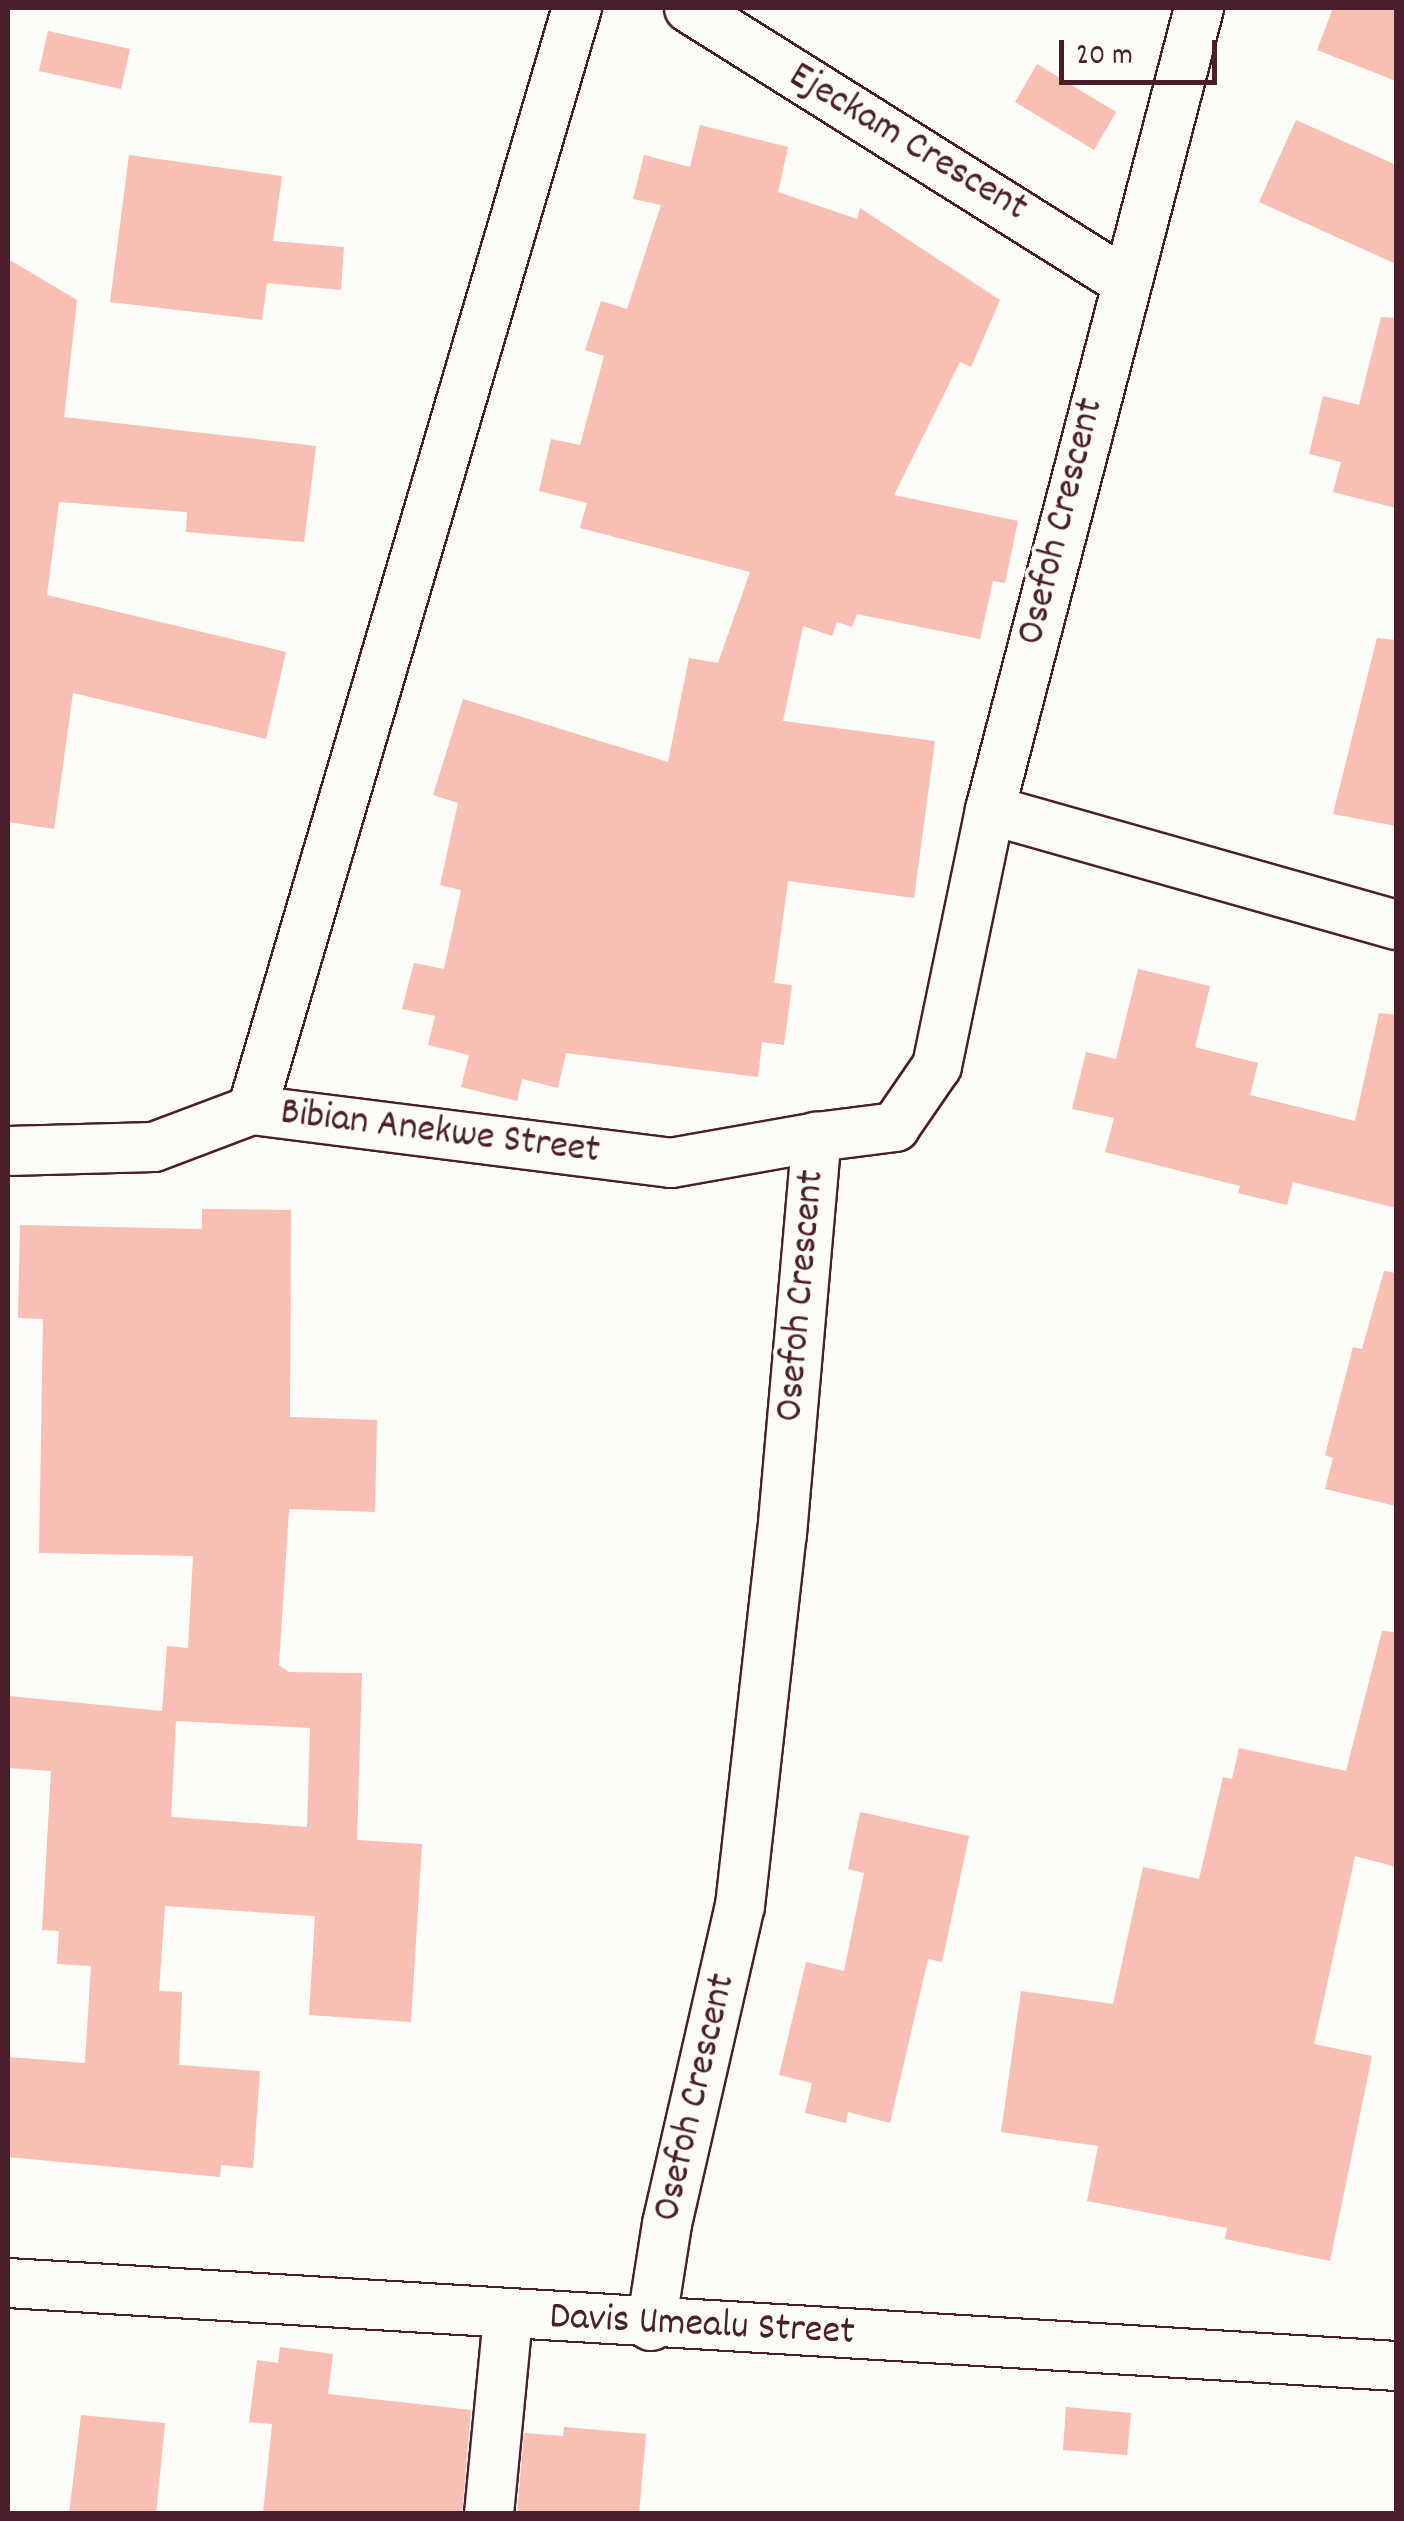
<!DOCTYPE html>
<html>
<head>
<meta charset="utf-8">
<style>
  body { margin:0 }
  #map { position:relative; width:1404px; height:2521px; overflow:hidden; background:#fdfcf7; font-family:Dekko,sans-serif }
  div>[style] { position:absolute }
  .building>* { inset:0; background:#f9beb4 }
  .roads { filter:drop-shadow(2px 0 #4a1f2b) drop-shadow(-2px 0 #4a1f2b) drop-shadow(0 2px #4a1f2b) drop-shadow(0 -2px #4a1f2b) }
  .street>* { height:48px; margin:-24px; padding:0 24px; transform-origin:24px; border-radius:24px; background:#fdfcf7 }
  span { translate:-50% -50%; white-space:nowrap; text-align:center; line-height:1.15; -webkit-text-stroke:8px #fdfcf7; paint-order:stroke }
  .street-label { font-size:40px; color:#4a1f2b }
  .frame { position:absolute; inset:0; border:10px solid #4a1f2b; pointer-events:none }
  .scale { position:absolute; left:1059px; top:40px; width:158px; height:45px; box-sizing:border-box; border:5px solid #4a1f2b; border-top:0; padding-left:12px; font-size:30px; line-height:35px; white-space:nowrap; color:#4a1f2b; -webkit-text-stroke:8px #fdfcf7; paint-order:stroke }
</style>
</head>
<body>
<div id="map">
  <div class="building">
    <i style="clip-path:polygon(1333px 8px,1396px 8px,1396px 81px,1317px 50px)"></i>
    <i style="clip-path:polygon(48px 31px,130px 49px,121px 89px,39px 71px)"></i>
    <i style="clip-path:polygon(1037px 64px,1116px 112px,1094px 150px,1015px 102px)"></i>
    <i style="clip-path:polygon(1296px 120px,1396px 165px,1396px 264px,1259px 202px)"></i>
    <i style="clip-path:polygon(700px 125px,788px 147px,778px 192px,857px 219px,860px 208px,1000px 300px,971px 367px,960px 362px,894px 495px,1018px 521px,1005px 583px,993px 581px,980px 639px,857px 614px,852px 627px,837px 622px,832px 636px,803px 626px,783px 721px,935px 741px,914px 898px,788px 881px,774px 983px,792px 985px,784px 1045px,762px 1042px,758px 1077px,566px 1053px,558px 1088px,522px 1079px,517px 1101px,461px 1087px,469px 1055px,428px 1045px,435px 1016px,402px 1009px,414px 963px,444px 969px,461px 890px,440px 885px,458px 803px,433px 795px,463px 699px,668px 762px,689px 658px,718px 663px,750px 572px,580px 528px,587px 503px,539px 491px,551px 439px,580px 445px,604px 356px,585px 350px,601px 301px,627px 309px,661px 205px,633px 199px,644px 155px,690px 167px)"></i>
    <i style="clip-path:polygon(129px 155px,282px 176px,273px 241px,344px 247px,341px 290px,267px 283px,262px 320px,110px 302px)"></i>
    <i style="clip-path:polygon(8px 259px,77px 300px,64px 417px,316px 446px,304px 542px,186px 532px,187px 512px,59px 502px,47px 595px,286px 652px,266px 739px,73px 693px,54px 829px,8px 822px)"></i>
    <i style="clip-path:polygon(1381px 317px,1396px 318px,1396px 508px,1333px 492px,1341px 462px,1309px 454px,1323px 396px,1359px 405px)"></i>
    <i style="clip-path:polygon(1377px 638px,1396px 640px,1396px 826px,1333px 814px)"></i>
    <i style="clip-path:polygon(1138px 969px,1210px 986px,1195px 1047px,1258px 1063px,1250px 1095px,1355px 1121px,1379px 1013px,1396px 1015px,1396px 1208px,1293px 1182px,1287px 1205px,1238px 1193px,1240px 1186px,1105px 1152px,1114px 1118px,1072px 1109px,1086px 1052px,1116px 1059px)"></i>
    <i style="clip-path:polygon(evenodd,202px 1209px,291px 1210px,290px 1417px,377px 1420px,375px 1512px,289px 1509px,279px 1665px,289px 1672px,362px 1673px,357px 1840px,422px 1844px,411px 2022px,309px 2015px,315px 1916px,165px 1906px,159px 1991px,182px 1992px,179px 2065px,260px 2071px,253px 2168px,221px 2165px,220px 2177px,8px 2157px,8px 2057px,85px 2063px,91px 1966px,57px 1964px,59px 1931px,42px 1930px,51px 1771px,8px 1768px,9px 1696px,162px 1711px,167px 1646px,188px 1648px,193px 1556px,39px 1553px,43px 1319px,18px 1318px,20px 1225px,202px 1229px,202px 1209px,176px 1721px,310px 1728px,307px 1827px,171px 1817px,176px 1721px)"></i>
    <i style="clip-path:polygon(1384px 1271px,1396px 1273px,1396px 1506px,1325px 1489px,1333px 1458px,1325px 1455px,1353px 1347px,1362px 1349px)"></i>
    <i style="clip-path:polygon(1382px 1631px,1396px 1632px,1396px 1867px,1355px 1856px,1314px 2044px,1372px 2056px,1330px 2261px,1225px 2239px,1227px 2228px,1087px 2201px,1098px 2146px,1001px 2132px,1021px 1991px,1113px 2004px,1143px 1867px,1199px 1879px,1223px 1777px,1232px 1779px,1239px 1748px,1346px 1771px)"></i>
    <i style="clip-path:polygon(860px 1812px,969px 1836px,942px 1962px,928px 1959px,890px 2123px,848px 2112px,846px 2123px,805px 2113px,812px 2083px,779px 2075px,806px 1962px,844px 1971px,864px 1873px,848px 1869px)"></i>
    <i style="clip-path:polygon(280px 2347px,333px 2354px,328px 2394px,471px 2410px,462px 2514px,263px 2514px,272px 2424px,249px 2422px,257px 2360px,278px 2363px)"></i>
    <i style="clip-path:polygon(1066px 2407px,1131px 2413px,1127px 2455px,1063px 2450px)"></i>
    <i style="clip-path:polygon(81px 2415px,165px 2423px,156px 2514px,69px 2514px)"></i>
    <i style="clip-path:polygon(564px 2427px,646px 2434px,639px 2514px,517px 2514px,524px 2433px,563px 2436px)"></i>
  </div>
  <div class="roads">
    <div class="street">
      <i style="left:689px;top:8px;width:514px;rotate:32.11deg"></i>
      <i style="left:990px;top:810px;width:422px;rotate:15.8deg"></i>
      <i style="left:252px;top:1110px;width:1149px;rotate:-73.57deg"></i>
      <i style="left:8px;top:1151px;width:146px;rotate:-1.6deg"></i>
      <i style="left:154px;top:1147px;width:105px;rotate:-20.7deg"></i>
      <i style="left:252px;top:1110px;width:422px;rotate:7.2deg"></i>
      <i style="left:671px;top:1163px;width:148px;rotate:-10.1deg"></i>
      <i style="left:8px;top:2283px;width:1390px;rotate:3.42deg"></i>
      <i style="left:651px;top:2326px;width:103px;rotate:-81.1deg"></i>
      <i style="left:667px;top:2224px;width:326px;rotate:-77.1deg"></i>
      <i style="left:740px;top:1906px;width:374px;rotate:-83.6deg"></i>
      <i style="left:782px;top:1534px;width:399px;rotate:-85deg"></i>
      <i style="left:817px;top:1137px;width:79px;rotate:-7.3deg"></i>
      <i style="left:895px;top:1127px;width:74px;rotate:-55.5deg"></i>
      <i style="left:937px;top:1066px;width:261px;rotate:-78.3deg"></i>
      <i style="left:990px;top:810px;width:829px;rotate:-75.39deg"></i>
      <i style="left:489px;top:2514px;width:197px;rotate:-84.5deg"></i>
    </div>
  </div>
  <div class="street-label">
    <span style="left:907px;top:144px;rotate:31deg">Ejeckam Crescent</span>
    <span style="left:1063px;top:522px;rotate:-76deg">Osefoh Crescent</span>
    <span style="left:440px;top:1134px;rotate:7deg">Bibian Anekwe Street</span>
    <span style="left:803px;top:1296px;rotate:-85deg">Osefoh Crescent</span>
    <span style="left:697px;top:2098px;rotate:-77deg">Osefoh Crescent</span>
    <span style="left:702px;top:2327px;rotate:3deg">Davis Umealu Street</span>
  </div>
  <div class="frame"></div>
  <div class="scale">20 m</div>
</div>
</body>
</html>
